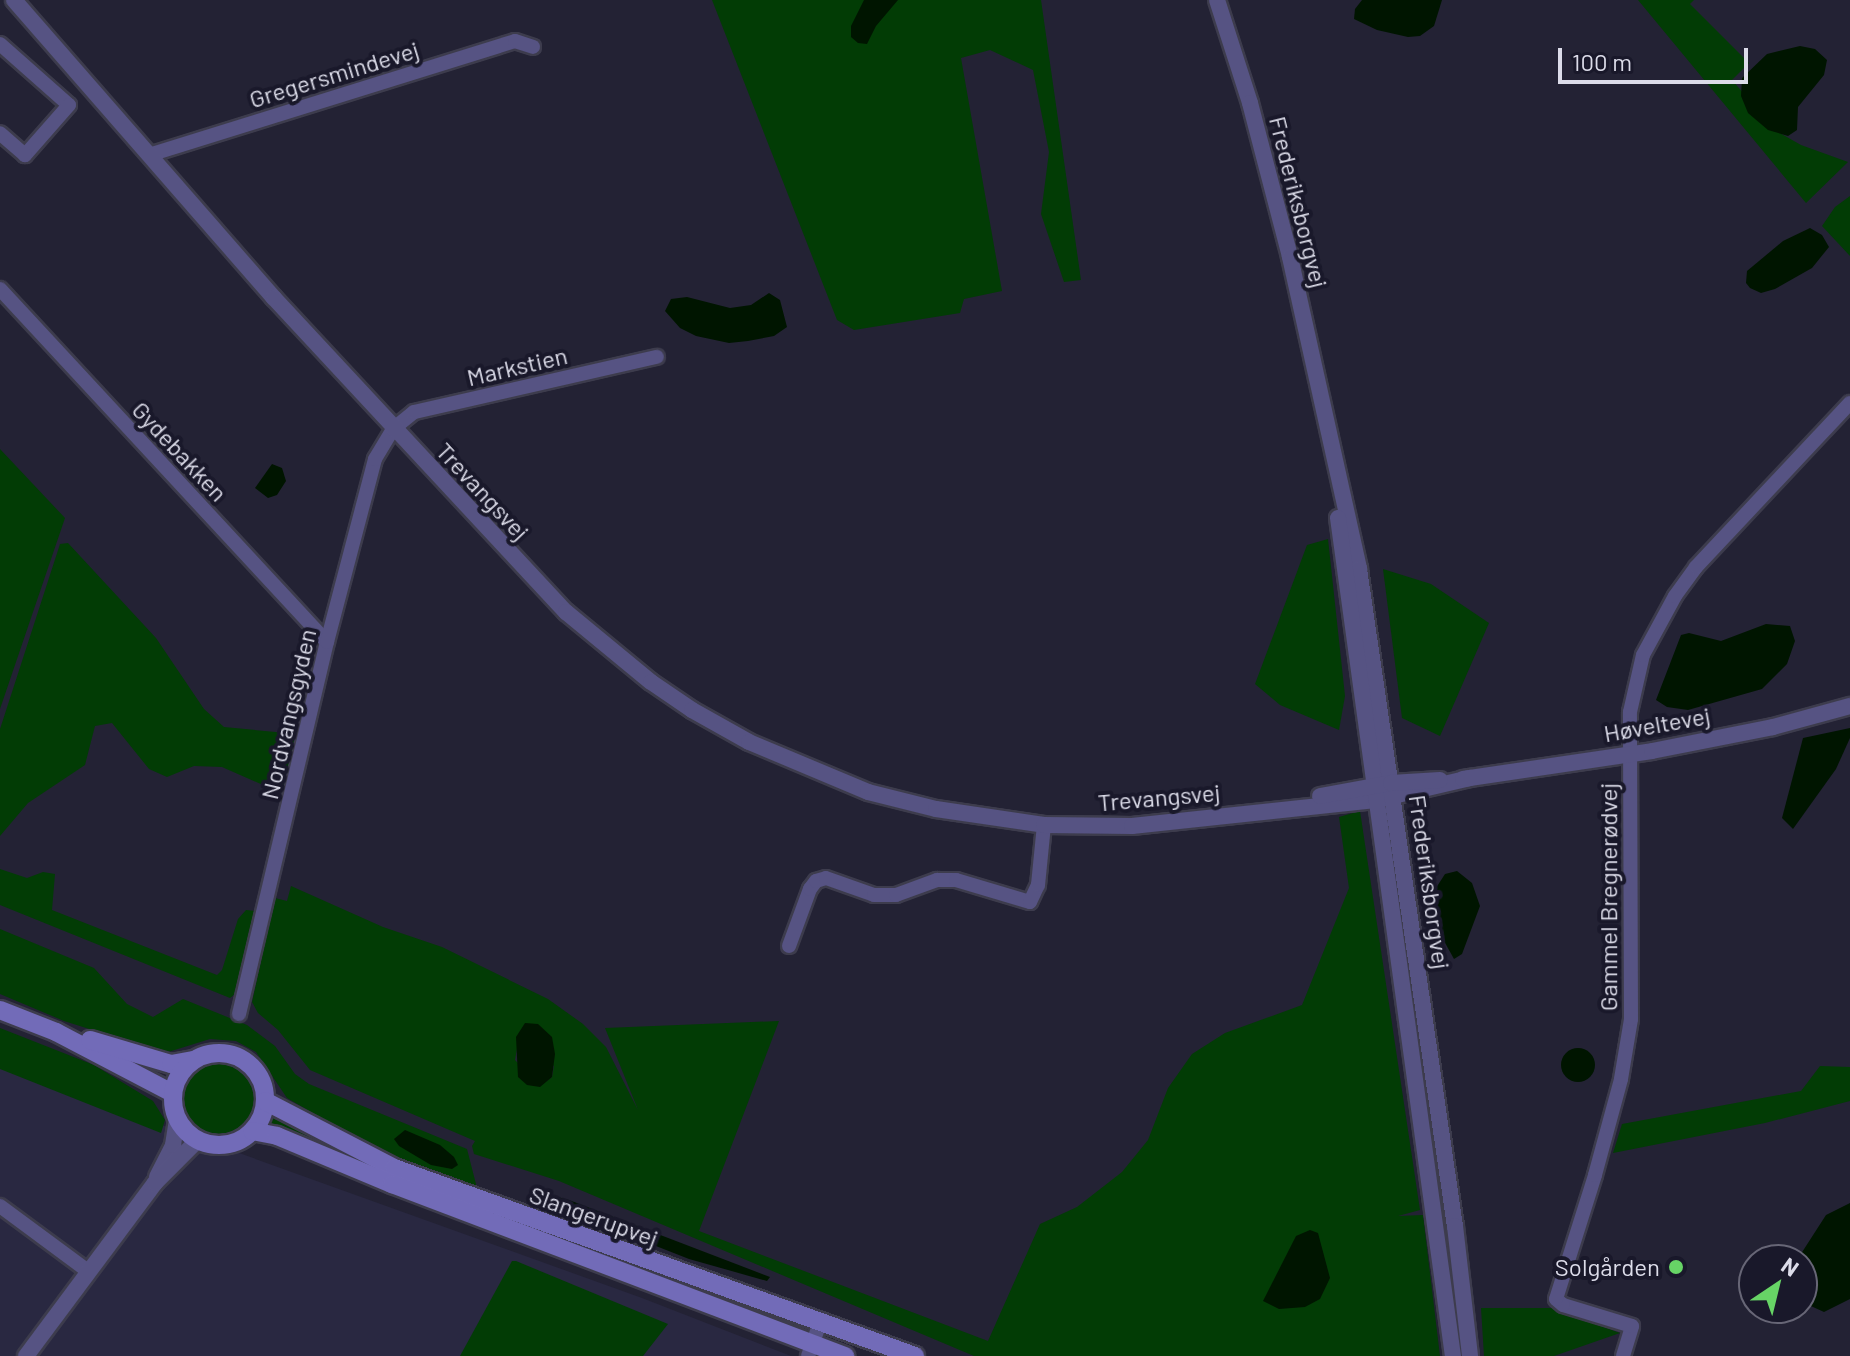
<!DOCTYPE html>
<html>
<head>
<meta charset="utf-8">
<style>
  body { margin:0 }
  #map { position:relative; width:1850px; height:1356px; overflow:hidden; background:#232234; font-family:Barlow,sans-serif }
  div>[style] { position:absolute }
  .built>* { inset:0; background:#292841 }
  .green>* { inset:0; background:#023c05 }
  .round { border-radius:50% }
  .water>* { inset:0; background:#001500 }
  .roads { filter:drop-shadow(2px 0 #3d3c4d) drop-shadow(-2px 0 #3d3c4d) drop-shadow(0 2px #3d3c4d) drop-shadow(0 -2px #3d3c4d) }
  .minor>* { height:14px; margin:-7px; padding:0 7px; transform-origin:7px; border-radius:7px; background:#565383 }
  .tertiary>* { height:16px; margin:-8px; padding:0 8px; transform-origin:8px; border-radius:8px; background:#565383 }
  .secondary>* { height:18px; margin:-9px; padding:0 9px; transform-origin:9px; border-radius:9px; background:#726bb8 }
  .secondary>.ring { margin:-9px; padding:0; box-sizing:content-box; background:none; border:18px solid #726bb8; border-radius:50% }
  .dots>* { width:22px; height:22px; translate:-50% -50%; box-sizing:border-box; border:4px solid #19182a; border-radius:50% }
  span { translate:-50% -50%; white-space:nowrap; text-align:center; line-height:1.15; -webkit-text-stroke:8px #19182a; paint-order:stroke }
  .street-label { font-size:24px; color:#dcdce9 }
  .poi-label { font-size:24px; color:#dcdce9 }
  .right { translate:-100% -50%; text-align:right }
  .north { position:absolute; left:1738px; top:1244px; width:80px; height:80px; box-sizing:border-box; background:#19182a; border:2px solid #676676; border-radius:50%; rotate:35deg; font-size:22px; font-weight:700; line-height:32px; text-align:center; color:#dcdce9 }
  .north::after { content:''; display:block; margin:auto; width:28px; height:36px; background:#67d466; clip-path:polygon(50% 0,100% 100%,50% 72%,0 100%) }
  .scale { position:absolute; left:1558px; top:48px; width:190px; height:36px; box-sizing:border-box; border:4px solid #dcdce9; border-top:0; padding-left:10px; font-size:24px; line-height:28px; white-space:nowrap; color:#dcdce9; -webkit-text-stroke:6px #19182a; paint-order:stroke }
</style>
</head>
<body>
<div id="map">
  <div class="built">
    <i style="clip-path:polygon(0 1067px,642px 1298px,791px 1356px,0 1356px)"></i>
  </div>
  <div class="green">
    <i style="clip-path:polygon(712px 0,1041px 0,1081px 280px,1064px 282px,1041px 214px,1049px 152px,1033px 70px,990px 50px,961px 58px,1002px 291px,964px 299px,960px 313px,854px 330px,837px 320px)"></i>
    <i style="clip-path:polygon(1638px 0,1694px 0,1690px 4px,1749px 63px,1732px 80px,1776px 131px,1801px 145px,1848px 162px,1806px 203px)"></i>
    <i style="clip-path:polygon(1850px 196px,1850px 256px,1822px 226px,1835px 207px)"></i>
    <i style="clip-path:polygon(0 449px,65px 518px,0 709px)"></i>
    <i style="clip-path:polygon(1328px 539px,1345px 696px,1339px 730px,1280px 705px,1255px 684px,1307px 545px)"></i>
    <i style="clip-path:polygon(68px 543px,156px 638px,204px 709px,224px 727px,297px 734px,287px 781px,279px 792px,222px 767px,194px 766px,167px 777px,149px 769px,112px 723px,95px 726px,85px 765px,28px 803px,0 836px,0 729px,60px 544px)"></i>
    <i style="clip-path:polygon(1383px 569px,1431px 584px,1489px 623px,1440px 736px,1402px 718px)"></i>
    <i style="clip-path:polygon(evenodd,1360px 811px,1420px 1210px,1398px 1216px,1423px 1215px,1440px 1356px,974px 1356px,559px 1181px,474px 1154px,472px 1146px,475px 1141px,310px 1070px,278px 1030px,258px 1013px,252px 1002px,275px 898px,287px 901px,291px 886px,383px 927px,442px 947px,548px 999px,583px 1024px,606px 1047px,638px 1110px,605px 1028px,779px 1021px,699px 1231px,988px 1341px,1040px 1224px,1077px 1207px,1122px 1172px,1148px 1140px,1168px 1088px,1192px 1054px,1225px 1033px,1302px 1005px,1349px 888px,1339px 817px,1360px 811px,518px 1043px,554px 1066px,552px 1077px,540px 1086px,515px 1060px,518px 1043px)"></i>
    <i style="clip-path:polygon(0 869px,27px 878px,43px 872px,55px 874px,52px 910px,217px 975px,222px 970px,238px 919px,246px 910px,256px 911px,235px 994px,230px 998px,0 905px)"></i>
    <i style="clip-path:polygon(1396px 892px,1401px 913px,1467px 1356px,1457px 1356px)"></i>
    <i style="clip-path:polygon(0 929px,94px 968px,127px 1004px,153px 1017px,183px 999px,247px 1025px,275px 1046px,295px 1074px,309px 1084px,467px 1149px,477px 1188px,397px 1162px,287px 1098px,256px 1052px,236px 1041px,210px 1039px,165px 1053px,64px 1021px,0 994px)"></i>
    <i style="clip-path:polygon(0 1028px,94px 1065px,153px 1101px,165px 1120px,161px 1133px,0 1069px)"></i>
    <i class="round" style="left:181px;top:1060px;width:74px;height:74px"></i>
    <i style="clip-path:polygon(1820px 1066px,1850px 1067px,1850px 1101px,1765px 1123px,1613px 1153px,1622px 1124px,1801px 1091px)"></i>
    <i style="clip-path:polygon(270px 1112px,406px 1179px,800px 1323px,800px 1329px,325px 1149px,266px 1123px)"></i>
    <i style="clip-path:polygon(512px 1261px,516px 1261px,668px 1324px,643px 1356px,460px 1356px)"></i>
    <i style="clip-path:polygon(1481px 1308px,1552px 1308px,1620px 1333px,1554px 1356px,1484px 1356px)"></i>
  </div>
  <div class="water">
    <i style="clip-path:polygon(864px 0,898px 0,876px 26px,867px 44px,858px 43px,851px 37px,851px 26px)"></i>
    <i style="clip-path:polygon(1362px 0,1442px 0,1434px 26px,1420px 36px,1408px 37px,1377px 30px,1354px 19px,1355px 9px)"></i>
    <i style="clip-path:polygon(1800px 46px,1815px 49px,1827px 60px,1824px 75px,1798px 107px,1797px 130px,1788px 136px,1768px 130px,1748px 113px,1741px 96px,1742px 78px,1767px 54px)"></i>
    <i style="clip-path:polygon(1810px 228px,1822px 235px,1829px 247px,1812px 268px,1775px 289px,1761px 293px,1750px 288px,1746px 283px,1747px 271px,1783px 241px)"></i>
    <i style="clip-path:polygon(769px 293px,780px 300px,787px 327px,774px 336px,748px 341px,729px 343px,696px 336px,680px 328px,665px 311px,671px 299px,687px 297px,730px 308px,751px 305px)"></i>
    <i style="clip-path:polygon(272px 464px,282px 468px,286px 481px,277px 495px,268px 498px,255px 488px)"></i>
    <i style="clip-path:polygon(1766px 624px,1790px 626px,1795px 641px,1787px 664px,1762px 689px,1688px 710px,1667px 707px,1656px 700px,1681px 635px,1689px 633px,1721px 641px)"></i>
    <i style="clip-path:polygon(1850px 728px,1850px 738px,1836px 769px,1793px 829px,1782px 818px,1803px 738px)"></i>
    <i style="clip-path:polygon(1457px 871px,1472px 883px,1480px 906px,1462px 954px,1454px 959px,1444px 941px,1438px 918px,1436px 888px,1445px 874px)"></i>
    <i style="clip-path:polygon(525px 1023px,538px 1024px,552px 1037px,555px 1054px,552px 1077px,540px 1087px,527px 1085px,518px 1077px,516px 1037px)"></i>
    <i class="round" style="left:1561px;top:1048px;width:34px;height:34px"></i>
    <i style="clip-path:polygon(405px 1130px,440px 1145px,454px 1157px,458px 1165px,452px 1169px,431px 1165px,399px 1146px,394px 1139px)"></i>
    <i style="clip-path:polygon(535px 1191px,569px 1200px,770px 1277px,767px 1281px,689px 1259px,539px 1200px,530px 1195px)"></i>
    <i style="clip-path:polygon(1850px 1203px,1850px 1299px,1824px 1312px,1802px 1302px,1802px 1260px,1797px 1260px,1826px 1215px)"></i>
    <i style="clip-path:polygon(1310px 1230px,1318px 1233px,1330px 1278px,1320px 1299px,1305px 1307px,1279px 1309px,1263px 1301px,1296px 1236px)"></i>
  </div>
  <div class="roads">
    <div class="minor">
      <i style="left:0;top:44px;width:92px;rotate:41.5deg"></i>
      <i style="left:69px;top:105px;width:67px;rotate:131.3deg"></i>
      <i style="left:25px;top:155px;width:33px;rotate:-139deg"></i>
      <i style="left:149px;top:155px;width:383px;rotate:-17.3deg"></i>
      <i style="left:515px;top:41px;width:19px;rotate:18deg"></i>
      <i style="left:0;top:289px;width:481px;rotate:47.2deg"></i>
      <i style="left:789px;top:946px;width:61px;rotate:-69.8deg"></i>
      <i style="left:810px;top:889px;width:10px;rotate:-53deg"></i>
      <i style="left:816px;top:881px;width:10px;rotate:-17deg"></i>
      <i style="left:826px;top:878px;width:51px;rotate:19.5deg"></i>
      <i style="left:874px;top:895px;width:22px"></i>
      <i style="left:896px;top:895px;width:44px;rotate:-20.1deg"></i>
      <i style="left:937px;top:880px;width:19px"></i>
      <i style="left:956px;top:880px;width:77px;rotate:16.6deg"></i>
      <i style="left:1030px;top:902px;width:19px;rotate:-65deg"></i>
      <i style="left:1038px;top:885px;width:60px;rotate:-84.3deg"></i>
      <i style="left:239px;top:1014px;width:382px;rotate:-76.7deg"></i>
      <i style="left:327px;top:642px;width:189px;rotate:-75.3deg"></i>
      <i style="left:375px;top:459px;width:35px;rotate:-59deg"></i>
      <i style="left:393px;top:429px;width:27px;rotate:-39deg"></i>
      <i style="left:414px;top:412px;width:249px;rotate:-12.8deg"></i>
      <i style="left:0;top:1206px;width:109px;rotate:36.5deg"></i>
      <i style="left:808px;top:1356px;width:38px;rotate:-70deg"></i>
      <i style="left:1623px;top:1356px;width:31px;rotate:-73deg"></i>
      <i style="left:1632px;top:1326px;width:72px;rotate:-163.1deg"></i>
      <i style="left:1563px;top:1305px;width:9px;rotate:-139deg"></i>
      <i style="left:1556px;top:1299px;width:130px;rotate:-72.5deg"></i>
      <i style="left:1595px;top:1175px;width:99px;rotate:-74.8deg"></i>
      <i style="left:1621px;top:1079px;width:61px;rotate:-80.5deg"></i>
      <i style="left:1631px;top:1019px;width:307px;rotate:-90.2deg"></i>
      <i style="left:1630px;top:712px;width:58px;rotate:-77.2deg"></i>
      <i style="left:1643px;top:655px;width:67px;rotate:-61.5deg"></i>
      <i style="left:1675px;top:596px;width:36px;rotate:-54deg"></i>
      <i style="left:1696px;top:567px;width:225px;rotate:-46.8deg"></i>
    </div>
    <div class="tertiary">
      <i style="left:14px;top:0;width:395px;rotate:48.9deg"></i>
      <i style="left:274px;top:298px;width:429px;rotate:47.1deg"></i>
      <i style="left:566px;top:612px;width:110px;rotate:39.5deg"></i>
      <i style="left:651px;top:682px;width:50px;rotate:34.3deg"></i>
      <i style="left:692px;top:710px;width:65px;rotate:29.3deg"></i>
      <i style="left:749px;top:742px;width:129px;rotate:22.8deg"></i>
      <i style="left:868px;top:792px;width:70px;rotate:14deg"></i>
      <i style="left:936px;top:809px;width:109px;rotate:8.4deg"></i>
      <i style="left:1044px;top:825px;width:88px;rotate:0.7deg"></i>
      <i style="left:1132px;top:826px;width:245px;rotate:-6.1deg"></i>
      <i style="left:1376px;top:800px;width:97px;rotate:-13.2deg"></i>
      <i style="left:1217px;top:0;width:108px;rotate:72.2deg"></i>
      <i style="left:1250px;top:103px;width:159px;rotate:75.4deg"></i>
      <i style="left:1290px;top:257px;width:320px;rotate:77.5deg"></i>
      <i style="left:1359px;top:569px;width:664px;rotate:81.69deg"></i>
      <i style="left:1455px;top:1226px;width:131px;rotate:83.4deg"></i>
      <i style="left:1338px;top:518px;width:846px;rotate:82.19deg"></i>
      <i style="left:1463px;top:779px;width:191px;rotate:-8.4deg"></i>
      <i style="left:1652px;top:751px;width:123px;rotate:-11.2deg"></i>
      <i style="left:1773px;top:727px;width:80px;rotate:-15.3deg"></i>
      <i style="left:1320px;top:796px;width:72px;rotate:-10.4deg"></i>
      <i style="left:1391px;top:783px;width:49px;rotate:-3.5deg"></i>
      <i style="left:157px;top:1177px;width:36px;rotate:-63deg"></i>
      <i style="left:173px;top:1145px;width:26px;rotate:-81deg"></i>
      <i style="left:26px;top:1356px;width:216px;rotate:-53.3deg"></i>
      <i style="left:155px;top:1183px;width:61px;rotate:-45deg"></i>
    </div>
    <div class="secondary">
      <i style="left:0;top:1010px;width:60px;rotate:21.4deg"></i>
      <i style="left:56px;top:1032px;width:131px;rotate:27.7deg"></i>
      <i style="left:90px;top:1040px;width:84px;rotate:16.5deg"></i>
      <i style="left:171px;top:1064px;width:22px;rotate:-10deg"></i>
      <i class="ring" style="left:173px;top:1053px;width:74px;height:74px"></i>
      <i style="left:265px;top:1101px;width:145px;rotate:27.4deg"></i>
      <i style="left:394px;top:1168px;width:554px;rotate:19.84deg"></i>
      <i style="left:252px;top:1131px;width:25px;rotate:11deg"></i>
      <i style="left:277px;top:1136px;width:125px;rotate:22.7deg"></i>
      <i style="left:392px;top:1184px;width:485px;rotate:20.8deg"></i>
    </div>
  </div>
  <div class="dots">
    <i style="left:1676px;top:1267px;background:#67d466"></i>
  </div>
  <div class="street-label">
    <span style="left:334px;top:74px;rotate:-17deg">Gregersmindevej</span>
    <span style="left:1299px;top:202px;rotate:76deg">Frederiksborgvej</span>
    <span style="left:517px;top:366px;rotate:-13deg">Markstien</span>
    <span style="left:180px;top:451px;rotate:47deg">Gydebakken</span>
    <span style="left:483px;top:491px;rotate:47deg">Trevangsvej</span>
    <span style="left:288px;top:714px;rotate:-77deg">Nordvangsgyden</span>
    <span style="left:1657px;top:724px;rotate:-10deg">Høveltevej</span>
    <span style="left:1159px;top:797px;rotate:-5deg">Trevangsvej</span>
    <span style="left:1430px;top:882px;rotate:82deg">Frederiksborgvej</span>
    <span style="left:1608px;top:897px;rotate:-90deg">Gammel Bregnerødvej</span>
    <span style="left:594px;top:1216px;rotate:20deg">Slangerupvej</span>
  </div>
  <div class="poi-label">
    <span class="right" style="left:1660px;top:1267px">Solgården</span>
  </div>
  <div class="north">N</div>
  <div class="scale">100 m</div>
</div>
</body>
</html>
